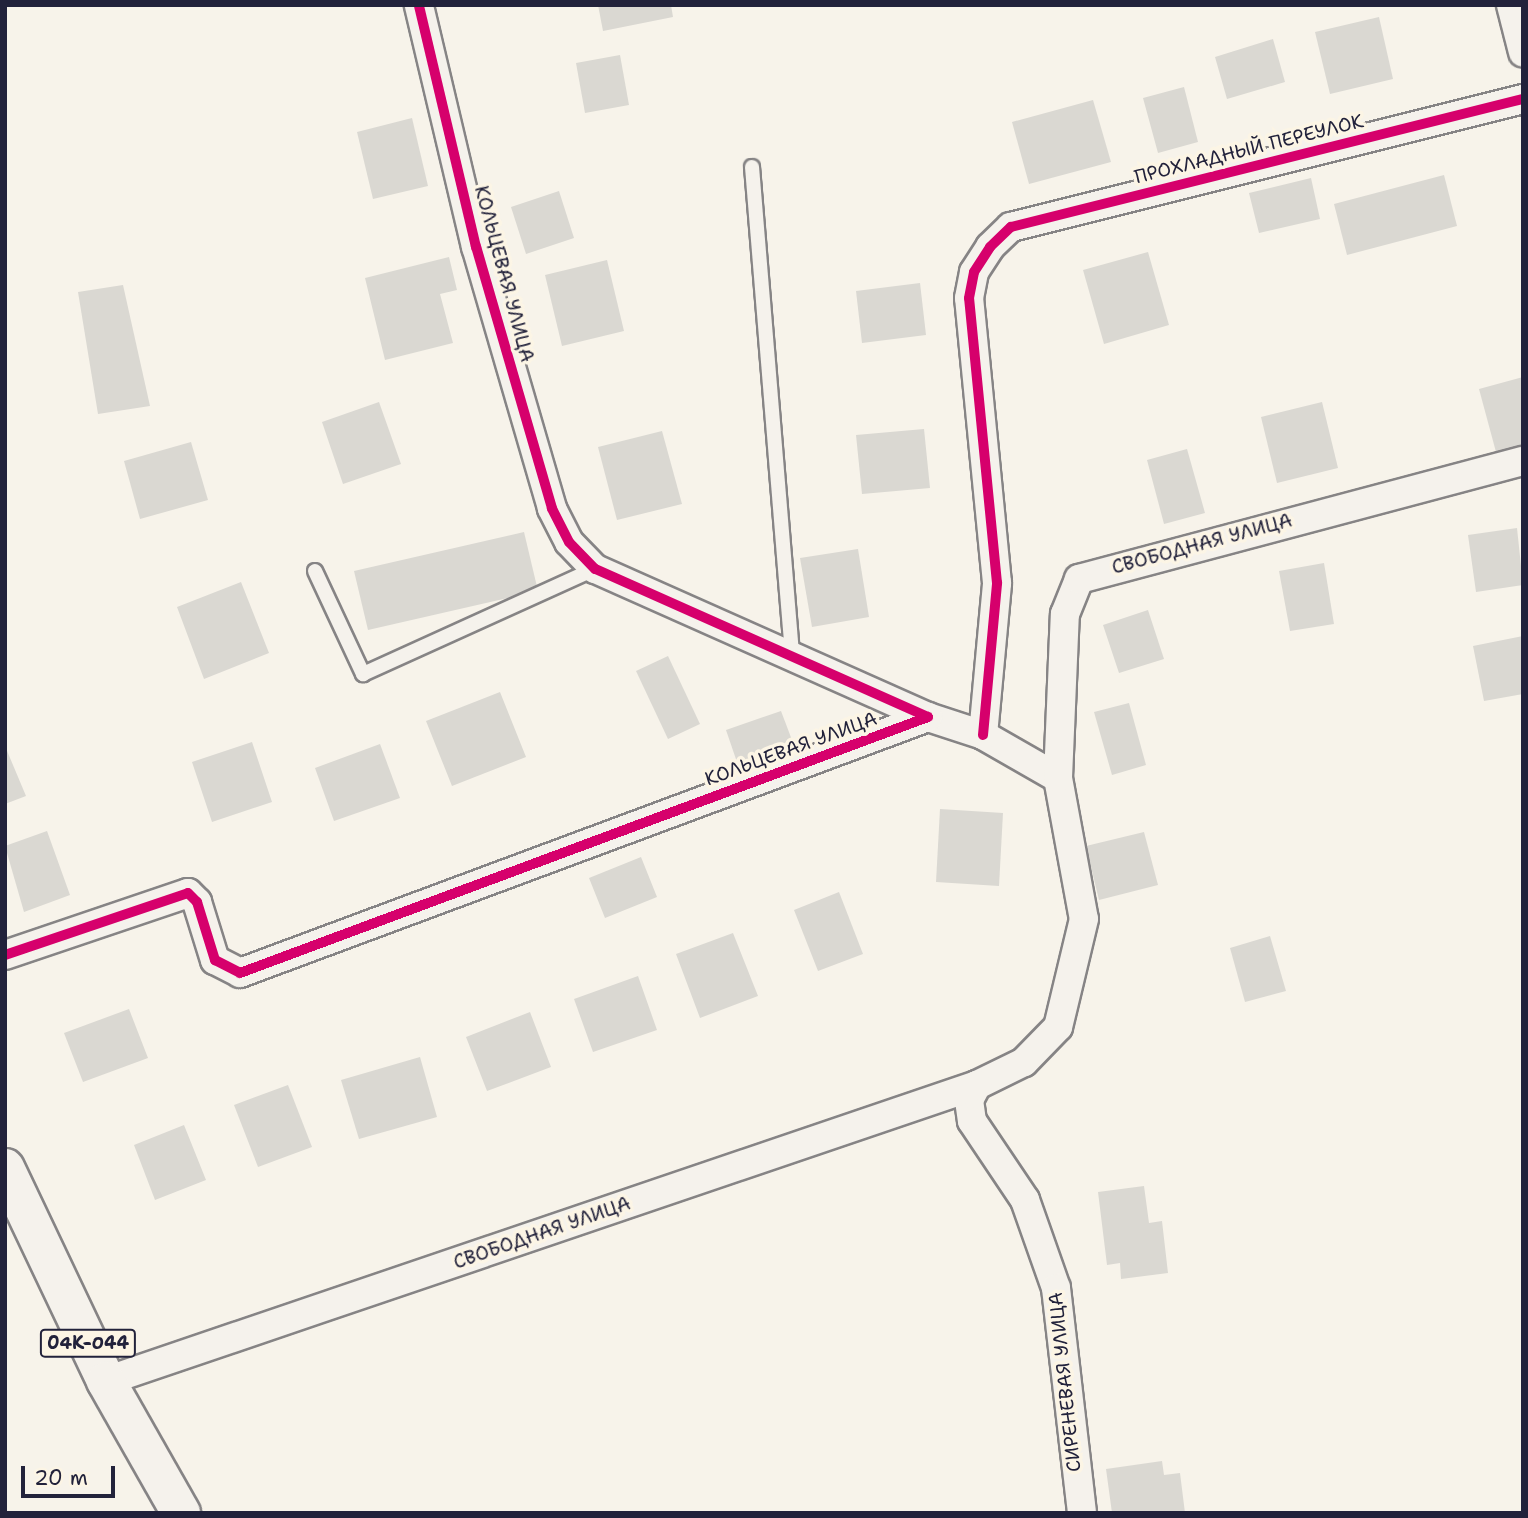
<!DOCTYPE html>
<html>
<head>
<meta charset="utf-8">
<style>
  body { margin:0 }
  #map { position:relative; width:1528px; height:1518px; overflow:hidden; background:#f7f3ea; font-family:"Shantell Sans",sans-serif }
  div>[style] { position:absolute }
  .building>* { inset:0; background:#dad8d2 }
  .roads { filter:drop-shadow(2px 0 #868485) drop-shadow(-2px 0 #868485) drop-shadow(0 2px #868485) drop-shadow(0 -2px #868485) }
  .service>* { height:14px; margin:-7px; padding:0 7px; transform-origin:7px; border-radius:7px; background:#f5f2ec }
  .minor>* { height:28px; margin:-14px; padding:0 14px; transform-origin:14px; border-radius:14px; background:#f5f2ec }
  .primary>* { height:38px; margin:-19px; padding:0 19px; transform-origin:19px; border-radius:19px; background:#f5f2ec }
  .cycleway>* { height:10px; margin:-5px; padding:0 5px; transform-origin:5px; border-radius:5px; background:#d6006c }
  span { translate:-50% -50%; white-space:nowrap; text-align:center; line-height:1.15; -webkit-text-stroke:7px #fcf5e5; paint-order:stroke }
  .shield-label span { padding:2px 5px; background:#fcf5e5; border:2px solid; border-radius:5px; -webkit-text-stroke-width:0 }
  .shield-label { font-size:18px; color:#22223b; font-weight:700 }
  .street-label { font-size:19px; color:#22223b }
  .frame { position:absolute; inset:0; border:7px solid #22223b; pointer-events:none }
  .scale { position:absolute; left:21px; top:1466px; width:94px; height:32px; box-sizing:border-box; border:4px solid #22223b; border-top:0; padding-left:9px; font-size:21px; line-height:24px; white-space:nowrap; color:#22223b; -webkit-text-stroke:5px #fcf5e5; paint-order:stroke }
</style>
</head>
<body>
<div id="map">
  <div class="building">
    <i style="clip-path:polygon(598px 5px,671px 5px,673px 17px,603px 31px)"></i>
    <i style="clip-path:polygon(1379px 17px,1393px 79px,1330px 94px,1315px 32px)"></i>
    <i style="clip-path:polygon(1273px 39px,1285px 82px,1227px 99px,1215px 57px)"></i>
    <i style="clip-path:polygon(620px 55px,629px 105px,585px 113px,576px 63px)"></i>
    <i style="clip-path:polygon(1184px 87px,1198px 142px,1158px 153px,1143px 98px)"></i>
    <i style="clip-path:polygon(1093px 100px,1111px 162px,1029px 184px,1012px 122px)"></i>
    <i style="clip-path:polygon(412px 118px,428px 186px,373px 199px,357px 132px)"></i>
    <i style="clip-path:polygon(1444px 175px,1457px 226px,1347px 255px,1334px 204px)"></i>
    <i style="clip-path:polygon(1311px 178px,1320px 219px,1259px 233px,1249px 193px)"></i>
    <i style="clip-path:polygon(559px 191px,574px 238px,526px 254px,511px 207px)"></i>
    <i style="clip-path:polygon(1148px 252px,1169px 325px,1104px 344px,1083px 270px)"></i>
    <i style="clip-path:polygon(449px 257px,457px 290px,440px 294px,453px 343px,385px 360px,365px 278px)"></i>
    <i style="clip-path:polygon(607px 260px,624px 331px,562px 346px,545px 275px)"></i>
    <i style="clip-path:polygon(920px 283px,926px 335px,862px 343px,856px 291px)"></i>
    <i style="clip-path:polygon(123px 285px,150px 406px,98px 414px,78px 292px)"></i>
    <i style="clip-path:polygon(1523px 377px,1523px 445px,1496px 452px,1479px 389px)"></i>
    <i style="clip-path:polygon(379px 402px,401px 464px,343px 484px,322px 422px)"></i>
    <i style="clip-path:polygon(1322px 402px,1338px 468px,1277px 483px,1261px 417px)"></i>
    <i style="clip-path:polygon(924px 429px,930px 488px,862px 494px,856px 435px)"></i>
    <i style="clip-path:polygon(662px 431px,682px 504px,617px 520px,598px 447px)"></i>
    <i style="clip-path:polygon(191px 442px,208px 500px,140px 519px,124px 461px)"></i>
    <i style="clip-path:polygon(1187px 449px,1205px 513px,1164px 524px,1147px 460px)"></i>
    <i style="clip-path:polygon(1517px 528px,1523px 585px,1476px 592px,1468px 535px)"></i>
    <i style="clip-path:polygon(524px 532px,538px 591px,368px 630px,354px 571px)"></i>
    <i style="clip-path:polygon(858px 549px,869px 617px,812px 627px,800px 558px)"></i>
    <i style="clip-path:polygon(1324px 563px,1334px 624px,1290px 631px,1279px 571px)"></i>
    <i style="clip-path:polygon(241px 582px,269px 653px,204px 679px,177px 607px)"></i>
    <i style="clip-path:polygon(1148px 610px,1164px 659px,1119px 673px,1103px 625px)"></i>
    <i style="clip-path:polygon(1523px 636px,1523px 694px,1484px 701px,1473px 646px)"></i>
    <i style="clip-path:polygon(668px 656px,700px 724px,668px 739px,636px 671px)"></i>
    <i style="clip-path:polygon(500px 692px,526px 757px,452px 786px,426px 721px)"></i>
    <i style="clip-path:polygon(1129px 703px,1146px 765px,1112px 775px,1094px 712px)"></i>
    <i style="clip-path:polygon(781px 711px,795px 748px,739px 768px,726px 730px)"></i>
    <i style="clip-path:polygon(252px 742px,272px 802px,212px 822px,192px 762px)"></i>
    <i style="clip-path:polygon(380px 744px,400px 798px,334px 821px,315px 768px)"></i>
    <i style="clip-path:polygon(5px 746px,26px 796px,5px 804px)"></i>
    <i style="clip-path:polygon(940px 809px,1003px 813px,999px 886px,936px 882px)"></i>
    <i style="clip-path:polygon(47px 831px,70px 895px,24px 912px,5px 846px)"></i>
    <i style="clip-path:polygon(1144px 832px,1158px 885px,1099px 900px,1086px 846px)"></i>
    <i style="clip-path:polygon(641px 857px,657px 897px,605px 918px,589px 878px)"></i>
    <i style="clip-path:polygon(839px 892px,863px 954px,818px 971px,794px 910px)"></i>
    <i style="clip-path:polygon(733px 933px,758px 996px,700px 1018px,676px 954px)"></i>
    <i style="clip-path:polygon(1270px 936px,1286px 991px,1245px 1002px,1230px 948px)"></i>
    <i style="clip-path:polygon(638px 976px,657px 1030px,593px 1052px,574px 999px)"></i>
    <i style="clip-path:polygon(129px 1009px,148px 1058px,83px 1082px,64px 1033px)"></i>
    <i style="clip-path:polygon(530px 1012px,551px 1067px,487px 1091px,466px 1037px)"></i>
    <i style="clip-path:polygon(420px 1057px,437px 1117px,359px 1139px,341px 1080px)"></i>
    <i style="clip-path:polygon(288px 1085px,312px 1147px,258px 1167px,234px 1105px)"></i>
    <i style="clip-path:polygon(184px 1125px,206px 1180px,155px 1200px,134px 1145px)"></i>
    <i style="clip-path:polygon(1144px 1186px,1149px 1223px,1162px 1221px,1168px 1273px,1121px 1279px,1120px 1263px,1107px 1265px,1098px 1192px)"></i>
    <i style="clip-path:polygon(1162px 1461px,1164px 1475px,1180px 1473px,1185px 1513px,1112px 1513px,1106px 1469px)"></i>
  </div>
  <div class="roads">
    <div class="service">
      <i style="left:752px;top:167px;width:489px;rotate:85.3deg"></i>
      <i style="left:315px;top:571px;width:114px;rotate:65deg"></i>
      <i style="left:363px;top:674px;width:255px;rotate:-24.4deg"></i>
    </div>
    <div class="minor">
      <i style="left:1511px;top:5px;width:49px;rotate:75.7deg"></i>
      <i style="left:928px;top:717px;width:58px;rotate:18.1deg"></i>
      <i style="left:983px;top:735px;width:86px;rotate:29.8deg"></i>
      <i style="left:1058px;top:778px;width:143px;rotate:79.6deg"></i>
      <i style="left:1084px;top:919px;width:111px;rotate:103.5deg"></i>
      <i style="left:1058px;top:1027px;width:49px;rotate:134.2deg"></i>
      <i style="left:1024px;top:1062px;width:52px;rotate:153.9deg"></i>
      <i style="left:977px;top:1085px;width:17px;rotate:118deg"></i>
      <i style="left:969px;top:1100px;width:21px;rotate:82deg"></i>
      <i style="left:972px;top:1121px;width:95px;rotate:56.1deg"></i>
      <i style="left:1025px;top:1200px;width:93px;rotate:70.6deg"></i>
      <i style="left:1056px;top:1288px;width:226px;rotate:83.4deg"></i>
      <i style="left:983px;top:735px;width:153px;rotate:-84.7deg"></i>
      <i style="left:997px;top:583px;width:286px;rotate:-95.6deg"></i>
      <i style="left:969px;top:298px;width:26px;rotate:-79deg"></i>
      <i style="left:974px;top:272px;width:30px;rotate:-57deg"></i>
      <i style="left:990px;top:247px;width:29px;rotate:-44deg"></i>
      <i style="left:1011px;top:227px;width:528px;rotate:-14.04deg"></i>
      <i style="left:1058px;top:778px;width:164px;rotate:-87.6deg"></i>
      <i style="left:1065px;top:614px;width:38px;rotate:-68deg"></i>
      <i style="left:1079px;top:579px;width:459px;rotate:-14.9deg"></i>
      <i style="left:5px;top:955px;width:193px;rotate:-18.7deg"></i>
      <i style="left:188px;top:893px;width:13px;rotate:45deg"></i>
      <i style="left:197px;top:902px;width:61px;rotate:72.8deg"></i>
      <i style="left:215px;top:960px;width:28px;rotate:27deg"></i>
      <i style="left:240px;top:973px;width:734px;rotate:-20.41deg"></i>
      <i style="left:928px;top:717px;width:364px;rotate:-156deg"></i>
      <i style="left:595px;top:569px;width:37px;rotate:-134deg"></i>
      <i style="left:569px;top:542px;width:38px;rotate:-117deg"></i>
      <i style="left:552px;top:508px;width:272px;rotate:-106.2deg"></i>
      <i style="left:476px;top:247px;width:249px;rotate:-103.3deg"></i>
      <i style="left:106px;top:1381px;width:920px;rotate:-18.77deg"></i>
    </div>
    <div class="primary">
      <i style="left:5px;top:1168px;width:236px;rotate:64.6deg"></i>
      <i style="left:106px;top:1381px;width:152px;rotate:60.4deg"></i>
    </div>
  </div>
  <div class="cycleway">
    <i style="left:983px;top:735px;width:153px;rotate:-84.7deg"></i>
    <i style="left:997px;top:583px;width:286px;rotate:-95.6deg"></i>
    <i style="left:969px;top:298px;width:26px;rotate:-79deg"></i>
    <i style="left:974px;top:272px;width:30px;rotate:-57deg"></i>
    <i style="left:990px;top:247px;width:29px;rotate:-44deg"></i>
    <i style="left:1011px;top:227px;width:528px;rotate:-14.04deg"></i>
    <i style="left:5px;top:955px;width:193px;rotate:-18.7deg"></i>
    <i style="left:188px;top:893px;width:13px;rotate:45deg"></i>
    <i style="left:197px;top:902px;width:61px;rotate:72.8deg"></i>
    <i style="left:215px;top:960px;width:28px;rotate:27deg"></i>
    <i style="left:240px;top:973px;width:734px;rotate:-20.41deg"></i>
    <i style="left:928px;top:717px;width:364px;rotate:-156deg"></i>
    <i style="left:595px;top:569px;width:37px;rotate:-134deg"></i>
    <i style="left:569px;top:542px;width:38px;rotate:-117deg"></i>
    <i style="left:552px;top:508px;width:272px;rotate:-106.2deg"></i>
    <i style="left:476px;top:247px;width:249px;rotate:-103.3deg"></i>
  </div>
  <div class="shield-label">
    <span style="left:88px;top:1343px">04К-044</span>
  </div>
  <div class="street-label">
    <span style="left:1249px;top:149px;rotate:-14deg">ПРОХЛАДНЫЙ ПЕРЕУЛОК</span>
    <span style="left:504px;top:274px;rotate:75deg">КОЛЬЦЕВАЯ УЛИЦА</span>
    <span style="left:1202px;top:544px;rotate:-15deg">СВОБОДНАЯ УЛИЦА</span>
    <span style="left:791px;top:749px;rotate:-20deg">КОЛЬЦЕВАЯ УЛИЦА</span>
    <span style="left:542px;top:1233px;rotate:-19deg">СВОБОДНАЯ УЛИЦА</span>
    <span style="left:1065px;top:1382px;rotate:-96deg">СИРЕНЕВАЯ УЛИЦА</span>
  </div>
  <div class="frame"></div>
  <div class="scale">20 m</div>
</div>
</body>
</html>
